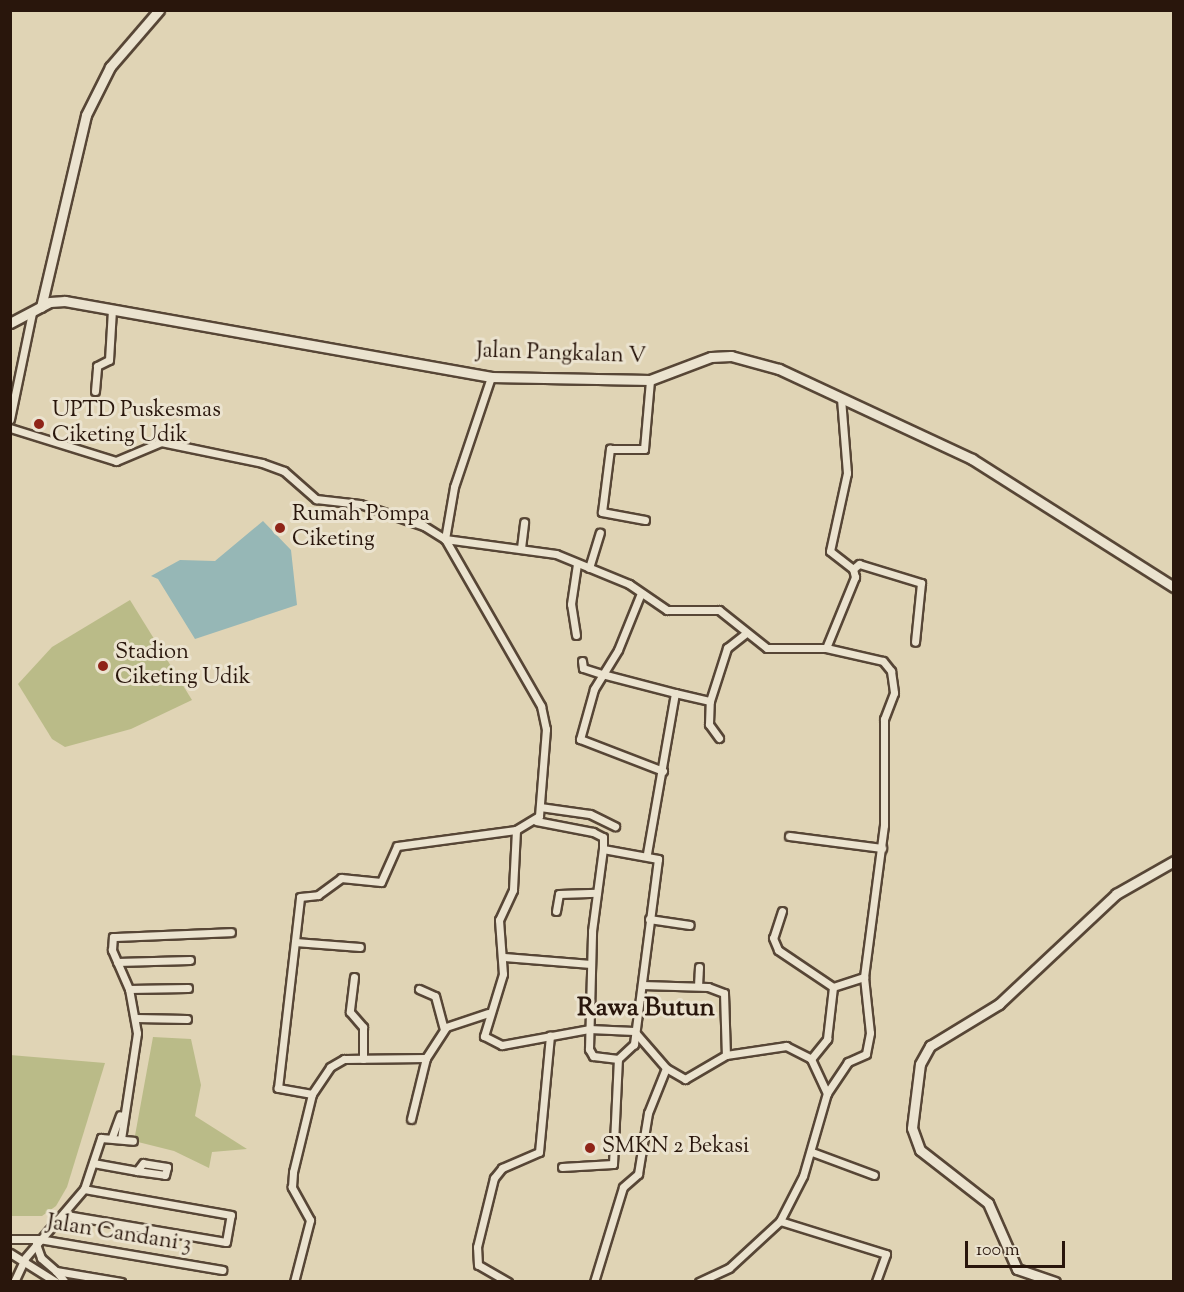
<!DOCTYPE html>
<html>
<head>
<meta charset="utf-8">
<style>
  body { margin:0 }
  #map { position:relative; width:1184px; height:1292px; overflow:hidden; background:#e0d4b5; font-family:"Sorts Mill Goudy",serif }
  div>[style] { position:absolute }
  .green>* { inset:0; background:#babb88 }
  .water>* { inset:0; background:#96b7b6 }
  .roads { filter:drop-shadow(2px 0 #574636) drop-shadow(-2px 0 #574636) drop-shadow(0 2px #574636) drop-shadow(0 -2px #574636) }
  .street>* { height:7px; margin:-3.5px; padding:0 3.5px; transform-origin:3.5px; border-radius:3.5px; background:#ebe3cf }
  .secondary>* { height:9px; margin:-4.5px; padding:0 4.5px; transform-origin:4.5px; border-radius:4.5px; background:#ebe3cf }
  .dots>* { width:16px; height:16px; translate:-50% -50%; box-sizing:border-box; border:3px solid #ebe3cf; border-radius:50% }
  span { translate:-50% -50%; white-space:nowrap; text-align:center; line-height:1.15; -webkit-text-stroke:6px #ebe3cf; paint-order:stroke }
  .street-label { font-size:22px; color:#29160c }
  .poi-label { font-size:22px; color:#29160c }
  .left { translate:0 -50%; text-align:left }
  .quarter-label { font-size:26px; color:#29160c; font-weight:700 }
  .frame { position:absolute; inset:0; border:12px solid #29160c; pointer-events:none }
  .scale { position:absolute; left:965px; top:1241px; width:100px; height:27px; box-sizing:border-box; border:3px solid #29160c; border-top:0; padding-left:8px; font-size:18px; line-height:21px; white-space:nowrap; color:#29160c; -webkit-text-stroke:4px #ebe3cf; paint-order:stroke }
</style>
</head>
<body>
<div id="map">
  <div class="green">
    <i style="clip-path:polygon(130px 600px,192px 700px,131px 729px,65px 747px,52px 739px,18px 684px,52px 647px)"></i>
    <i style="clip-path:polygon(153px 1037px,191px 1039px,201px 1085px,195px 1116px,247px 1149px,212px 1152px,209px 1168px,174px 1151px,134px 1141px)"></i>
    <i style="clip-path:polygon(10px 1055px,105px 1063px,67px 1187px,56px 1206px,42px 1216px,11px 1216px)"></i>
  </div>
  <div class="water">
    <i style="clip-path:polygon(263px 521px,291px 550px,297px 605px,195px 639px,158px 579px,151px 576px,180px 560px,215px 561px)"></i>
  </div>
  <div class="roads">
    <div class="street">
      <i style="left:491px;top:377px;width:116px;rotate:108.6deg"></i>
      <i style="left:454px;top:487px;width:53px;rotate:99.8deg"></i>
      <i style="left:445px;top:539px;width:193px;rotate:60.1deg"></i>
      <i style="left:541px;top:706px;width:24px;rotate:78deg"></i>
      <i style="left:546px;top:729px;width:87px;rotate:94.6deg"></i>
      <i style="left:539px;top:816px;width:27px;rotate:149deg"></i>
      <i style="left:516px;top:830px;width:60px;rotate:92.9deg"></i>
      <i style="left:513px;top:890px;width:33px;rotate:115deg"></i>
      <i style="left:499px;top:920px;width:54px;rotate:85.8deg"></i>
      <i style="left:503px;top:974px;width:65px;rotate:107deg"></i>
      <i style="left:484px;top:1036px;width:20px;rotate:27deg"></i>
      <i style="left:502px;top:1045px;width:88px;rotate:-10.4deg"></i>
      <i style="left:589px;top:1029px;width:45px;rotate:2.5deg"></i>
      <i style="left:634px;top:1031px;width:49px;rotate:49.1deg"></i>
      <i style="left:666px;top:1068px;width:22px;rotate:30deg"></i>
      <i style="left:685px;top:1079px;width:48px;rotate:-30.3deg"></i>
      <i style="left:726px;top:1055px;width:61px;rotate:-8.5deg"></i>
      <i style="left:786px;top:1046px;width:28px;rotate:27deg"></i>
      <i style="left:811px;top:1059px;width:38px;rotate:65deg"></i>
      <i style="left:827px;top:1093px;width:86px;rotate:106.1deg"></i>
      <i style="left:803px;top:1176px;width:51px;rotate:117.1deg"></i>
      <i style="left:780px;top:1221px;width:69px;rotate:137.3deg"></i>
      <i style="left:729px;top:1268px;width:33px;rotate:155deg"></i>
      <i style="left:95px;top:391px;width:25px;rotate:-85deg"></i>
      <i style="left:97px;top:366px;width:13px;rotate:-27deg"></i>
      <i style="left:109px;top:360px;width:51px;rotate:-86.6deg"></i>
      <i style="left:10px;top:419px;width:108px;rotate:-78.3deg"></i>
      <i style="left:10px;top:428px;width:111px;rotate:17.3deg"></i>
      <i style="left:116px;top:461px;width:49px;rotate:-22.9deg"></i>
      <i style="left:161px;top:442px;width:103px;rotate:11.7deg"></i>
      <i style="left:262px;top:463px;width:23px;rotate:20deg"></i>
      <i style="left:284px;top:471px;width:43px;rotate:41.2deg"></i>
      <i style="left:316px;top:499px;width:44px;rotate:6.5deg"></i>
      <i style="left:360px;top:504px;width:68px;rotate:19deg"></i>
      <i style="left:424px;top:526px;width:25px;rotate:32deg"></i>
      <i style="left:445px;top:539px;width:112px;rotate:7.7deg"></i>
      <i style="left:556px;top:554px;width:79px;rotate:22.3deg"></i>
      <i style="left:629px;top:584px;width:46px;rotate:34.4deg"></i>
      <i style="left:667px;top:610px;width:52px"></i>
      <i style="left:719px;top:610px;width:61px;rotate:38.4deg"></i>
      <i style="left:767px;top:648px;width:59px"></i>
      <i style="left:826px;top:648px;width:58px;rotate:12.8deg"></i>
      <i style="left:883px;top:661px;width:13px;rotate:51deg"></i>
      <i style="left:891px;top:671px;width:22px;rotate:82deg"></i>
      <i style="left:894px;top:693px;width:28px;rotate:111deg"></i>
      <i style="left:884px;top:719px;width:106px;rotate:90deg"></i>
      <i style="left:884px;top:825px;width:153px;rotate:97.5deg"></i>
      <i style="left:864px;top:977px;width:56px;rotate:83.9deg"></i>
      <i style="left:870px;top:1033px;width:21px;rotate:101deg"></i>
      <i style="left:866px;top:1054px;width:20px;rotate:156deg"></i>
      <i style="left:848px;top:1062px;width:37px;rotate:124deg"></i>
      <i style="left:645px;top:520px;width:44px;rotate:-169.5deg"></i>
      <i style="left:602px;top:512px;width:64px;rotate:-82.8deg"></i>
      <i style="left:610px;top:449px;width:34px"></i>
      <i style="left:644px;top:449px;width:69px;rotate:-85deg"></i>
      <i style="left:521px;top:548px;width:26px;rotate:-83deg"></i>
      <i style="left:589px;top:568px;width:37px;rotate:-73deg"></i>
      <i style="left:853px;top:569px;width:8px;rotate:-40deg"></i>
      <i style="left:859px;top:564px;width:65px;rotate:17deg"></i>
      <i style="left:921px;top:583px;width:59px;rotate:95.8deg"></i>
      <i style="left:641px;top:593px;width:61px;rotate:112deg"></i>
      <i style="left:618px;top:650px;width:46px;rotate:121.6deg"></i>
      <i style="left:594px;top:689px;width:52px;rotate:105.6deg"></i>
      <i style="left:580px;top:739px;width:89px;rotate:21.1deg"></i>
      <i style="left:576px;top:635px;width:31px;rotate:-99deg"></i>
      <i style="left:571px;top:604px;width:40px;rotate:-81.5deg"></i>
      <i style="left:826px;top:648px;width:77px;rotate:-67.8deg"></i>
      <i style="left:855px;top:577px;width:8px;rotate:-104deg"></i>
      <i style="left:853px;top:569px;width:29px;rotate:-142deg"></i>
      <i style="left:830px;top:551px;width:80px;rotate:-77.7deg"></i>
      <i style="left:847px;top:473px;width:74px;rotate:-94.6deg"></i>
      <i style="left:582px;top:661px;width:7px;rotate:82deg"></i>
      <i style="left:583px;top:668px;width:20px;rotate:18deg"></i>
      <i style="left:602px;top:674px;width:75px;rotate:14.6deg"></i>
      <i style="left:675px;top:693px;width:163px;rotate:99.9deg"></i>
      <i style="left:675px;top:693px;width:36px;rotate:13deg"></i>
      <i style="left:719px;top:738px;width:17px;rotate:-126deg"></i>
      <i style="left:709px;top:724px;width:23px;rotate:-88deg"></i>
      <i style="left:710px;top:701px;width:56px;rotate:-72.2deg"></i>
      <i style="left:727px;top:648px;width:23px;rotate:-38deg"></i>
      <i style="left:540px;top:807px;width:50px;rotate:8deg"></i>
      <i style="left:590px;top:814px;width:28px;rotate:26deg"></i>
      <i style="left:536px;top:821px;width:58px;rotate:10.9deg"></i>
      <i style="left:593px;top:832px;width:11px;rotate:27deg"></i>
      <i style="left:603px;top:837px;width:12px;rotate:90deg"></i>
      <i style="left:603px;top:849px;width:56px;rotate:10.3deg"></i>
      <i style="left:658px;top:859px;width:187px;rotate:97.4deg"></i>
      <i style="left:634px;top:1044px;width:22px;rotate:137deg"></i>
      <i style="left:618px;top:1059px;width:25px;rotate:-173deg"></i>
      <i style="left:593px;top:1056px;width:8px;rotate:-120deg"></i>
      <i style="left:589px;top:1049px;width:118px;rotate:-88.5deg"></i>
      <i style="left:592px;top:931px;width:83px;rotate:-82.4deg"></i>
      <i style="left:789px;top:836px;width:94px;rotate:7.4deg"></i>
      <i style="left:556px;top:911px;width:17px;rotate:-80deg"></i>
      <i style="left:559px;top:894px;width:38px;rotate:-2deg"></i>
      <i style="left:782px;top:911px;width:28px;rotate:108deg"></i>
      <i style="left:773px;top:938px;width:13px;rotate:67deg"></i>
      <i style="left:778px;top:950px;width:66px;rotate:33.9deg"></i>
      <i style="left:649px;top:919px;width:41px;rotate:8.3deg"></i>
      <i style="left:295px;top:942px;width:65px;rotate:4.4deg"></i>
      <i style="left:504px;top:957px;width:87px;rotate:4.6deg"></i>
      <i style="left:117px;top:962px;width:73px;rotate:-1.6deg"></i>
      <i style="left:354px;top:977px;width:35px;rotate:97deg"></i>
      <i style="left:350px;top:1012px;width:20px;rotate:49deg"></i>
      <i style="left:363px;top:1027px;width:32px;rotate:90deg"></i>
      <i style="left:642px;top:985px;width:66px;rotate:1.7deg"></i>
      <i style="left:708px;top:987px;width:17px;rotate:21deg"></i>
      <i style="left:724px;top:993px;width:62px;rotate:88.2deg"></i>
      <i style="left:698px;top:986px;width:19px;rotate:-87deg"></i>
      <i style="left:129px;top:989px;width:59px;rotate:-1deg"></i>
      <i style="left:419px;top:989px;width:17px;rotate:24deg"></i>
      <i style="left:435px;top:996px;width:34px;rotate:75deg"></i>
      <i style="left:136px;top:1018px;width:51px;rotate:1.1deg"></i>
      <i style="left:811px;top:1059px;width:26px;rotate:-51deg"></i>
      <i style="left:827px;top:1039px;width:52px;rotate:-83.4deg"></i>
      <i style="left:833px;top:987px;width:33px;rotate:-18deg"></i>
      <i style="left:312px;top:1094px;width:35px;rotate:-170deg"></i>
      <i style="left:278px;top:1088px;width:192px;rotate:-83.4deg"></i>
      <i style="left:300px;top:897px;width:18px;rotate:-6deg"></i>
      <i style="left:318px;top:895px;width:29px;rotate:-36deg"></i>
      <i style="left:341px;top:878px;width:40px;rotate:5.7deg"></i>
      <i style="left:381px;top:882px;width:39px;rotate:-66deg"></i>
      <i style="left:397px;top:846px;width:120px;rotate:-7.7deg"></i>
      <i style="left:411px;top:1119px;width:63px;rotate:-76.2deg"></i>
      <i style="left:112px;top:1137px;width:23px;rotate:-70deg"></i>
      <i style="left:121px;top:1139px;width:107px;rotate:-81.4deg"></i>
      <i style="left:137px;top:1033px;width:45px;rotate:-100.3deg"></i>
      <i style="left:129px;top:989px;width:43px;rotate:-113.6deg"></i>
      <i style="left:112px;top:950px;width:13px;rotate:-86deg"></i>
      <i style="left:113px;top:937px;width:118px;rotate:-2.4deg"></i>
      <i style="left:812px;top:1152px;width:66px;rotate:20.4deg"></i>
      <i style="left:93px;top:1163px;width:45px;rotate:10.3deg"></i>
      <i style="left:137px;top:1171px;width:28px;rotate:8deg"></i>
      <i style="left:165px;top:1175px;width:8px;rotate:-76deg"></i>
      <i style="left:167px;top:1167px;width:24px;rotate:-171deg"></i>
      <i style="left:143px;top:1163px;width:10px;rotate:127deg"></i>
      <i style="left:562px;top:1167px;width:51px;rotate:-3.4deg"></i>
      <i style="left:613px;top:1164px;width:105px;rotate:-87.3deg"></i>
      <i style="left:66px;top:1215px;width:162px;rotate:9.6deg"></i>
      <i style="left:226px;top:1242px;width:27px;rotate:-80deg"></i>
      <i style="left:231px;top:1215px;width:149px;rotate:-170deg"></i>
      <i style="left:780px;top:1221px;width:111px;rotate:17.3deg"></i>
      <i style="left:886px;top:1254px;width:30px;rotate:110deg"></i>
      <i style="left:10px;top:1239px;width:29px"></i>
      <i style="left:39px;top:1239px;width:186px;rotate:9.6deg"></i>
      <i style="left:36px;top:1244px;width:15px;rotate:70deg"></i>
      <i style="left:41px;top:1258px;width:20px;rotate:41deg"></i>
      <i style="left:56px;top:1271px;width:66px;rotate:9.6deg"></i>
      <i style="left:10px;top:1253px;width:54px;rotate:32.2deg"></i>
      <i style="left:56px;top:1271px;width:14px;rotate:51deg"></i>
      <i style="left:14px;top:1282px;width:26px;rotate:-65deg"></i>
      <i style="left:25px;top:1258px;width:91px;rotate:-49.5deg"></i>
      <i style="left:84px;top:1189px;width:54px;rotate:-71.6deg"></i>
      <i style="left:101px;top:1138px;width:32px;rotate:5deg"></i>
      <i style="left:294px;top:1282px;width:64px;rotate:-75.5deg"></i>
      <i style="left:310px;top:1220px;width:38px;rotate:-119deg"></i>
      <i style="left:292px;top:1187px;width:15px;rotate:-86deg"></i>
      <i style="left:293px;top:1172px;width:80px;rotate:-76.3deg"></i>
      <i style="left:312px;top:1094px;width:32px;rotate:-56deg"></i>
      <i style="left:330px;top:1067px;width:16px;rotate:-30deg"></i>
      <i style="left:344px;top:1059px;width:82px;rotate:-0.7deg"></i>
      <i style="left:426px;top:1058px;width:37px;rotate:-57deg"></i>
      <i style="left:446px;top:1027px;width:44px;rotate:-18.4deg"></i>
      <i style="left:508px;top:1282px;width:34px;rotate:-150deg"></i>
      <i style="left:478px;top:1265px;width:18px;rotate:-93deg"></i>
      <i style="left:477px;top:1247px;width:71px;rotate:-76.2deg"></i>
      <i style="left:494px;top:1178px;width:13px;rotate:-51deg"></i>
      <i style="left:502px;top:1168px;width:40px;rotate:-23.4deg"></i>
      <i style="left:539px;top:1152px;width:117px;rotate:-84.6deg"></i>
      <i style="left:594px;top:1282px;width:99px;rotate:-73deg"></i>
      <i style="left:623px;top:1187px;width:20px;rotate:-41deg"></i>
      <i style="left:638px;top:1174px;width:62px;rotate:-80.7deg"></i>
      <i style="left:648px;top:1113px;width:48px;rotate:-68.2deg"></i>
    </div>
    <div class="secondary">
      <i style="left:41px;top:307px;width:197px;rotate:-76.8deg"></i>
      <i style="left:86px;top:115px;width:54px;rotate:-63.4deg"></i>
      <i style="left:110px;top:67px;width:75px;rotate:-49.3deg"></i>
      <i style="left:10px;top:323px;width:45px;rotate:-27.7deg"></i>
      <i style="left:50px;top:302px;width:15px;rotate:-4deg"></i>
      <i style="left:65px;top:301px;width:433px;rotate:10.1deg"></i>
      <i style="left:491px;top:377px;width:159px;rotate:1.1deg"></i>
      <i style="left:650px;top:380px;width:65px;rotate:-20.7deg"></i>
      <i style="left:711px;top:357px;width:20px;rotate:-3deg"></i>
      <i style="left:731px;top:356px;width:50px;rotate:15.2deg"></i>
      <i style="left:779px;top:369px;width:213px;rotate:25deg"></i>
      <i style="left:972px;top:459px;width:239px;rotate:32.4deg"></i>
      <i style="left:1055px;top:1282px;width:40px;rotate:-161.1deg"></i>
      <i style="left:1017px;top:1269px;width:72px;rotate:-113.7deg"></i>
      <i style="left:988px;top:1203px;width:86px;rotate:-142.1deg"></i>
      <i style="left:920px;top:1150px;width:23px;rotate:-110deg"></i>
      <i style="left:912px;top:1128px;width:64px;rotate:-82.9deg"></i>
      <i style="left:920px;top:1064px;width:21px;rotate:-61deg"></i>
      <i style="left:930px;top:1046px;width:81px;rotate:-31.3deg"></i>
      <i style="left:999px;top:1004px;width:161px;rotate:-43.2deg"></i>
      <i style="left:1116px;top:894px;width:67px;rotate:-29.6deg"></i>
    </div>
  </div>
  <div class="dots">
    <i style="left:39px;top:424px;background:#8f2418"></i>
    <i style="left:280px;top:528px;background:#8f2418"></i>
    <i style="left:103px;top:666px;background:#8f2418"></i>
    <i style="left:590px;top:1148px;background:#8f2418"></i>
  </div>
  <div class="street-label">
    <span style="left:561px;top:355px;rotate:2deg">Jalan Pangkalan V</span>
    <span style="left:119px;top:1235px;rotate:9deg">Jalan Candani 3</span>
  </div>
  <div class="poi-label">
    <span class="left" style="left:52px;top:424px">UPTD Puskesmas<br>Ciketing Udik</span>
    <span class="left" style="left:292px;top:528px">Rumah Pompa<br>Ciketing</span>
    <span class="left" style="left:115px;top:666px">Stadion<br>Ciketing Udik</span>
    <span class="left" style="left:602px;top:1148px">SMKN 2 Bekasi</span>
  </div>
  <div class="quarter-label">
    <span style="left:646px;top:1009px">Rawa Butun</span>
  </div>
  <div class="frame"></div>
  <div class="scale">100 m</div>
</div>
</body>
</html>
